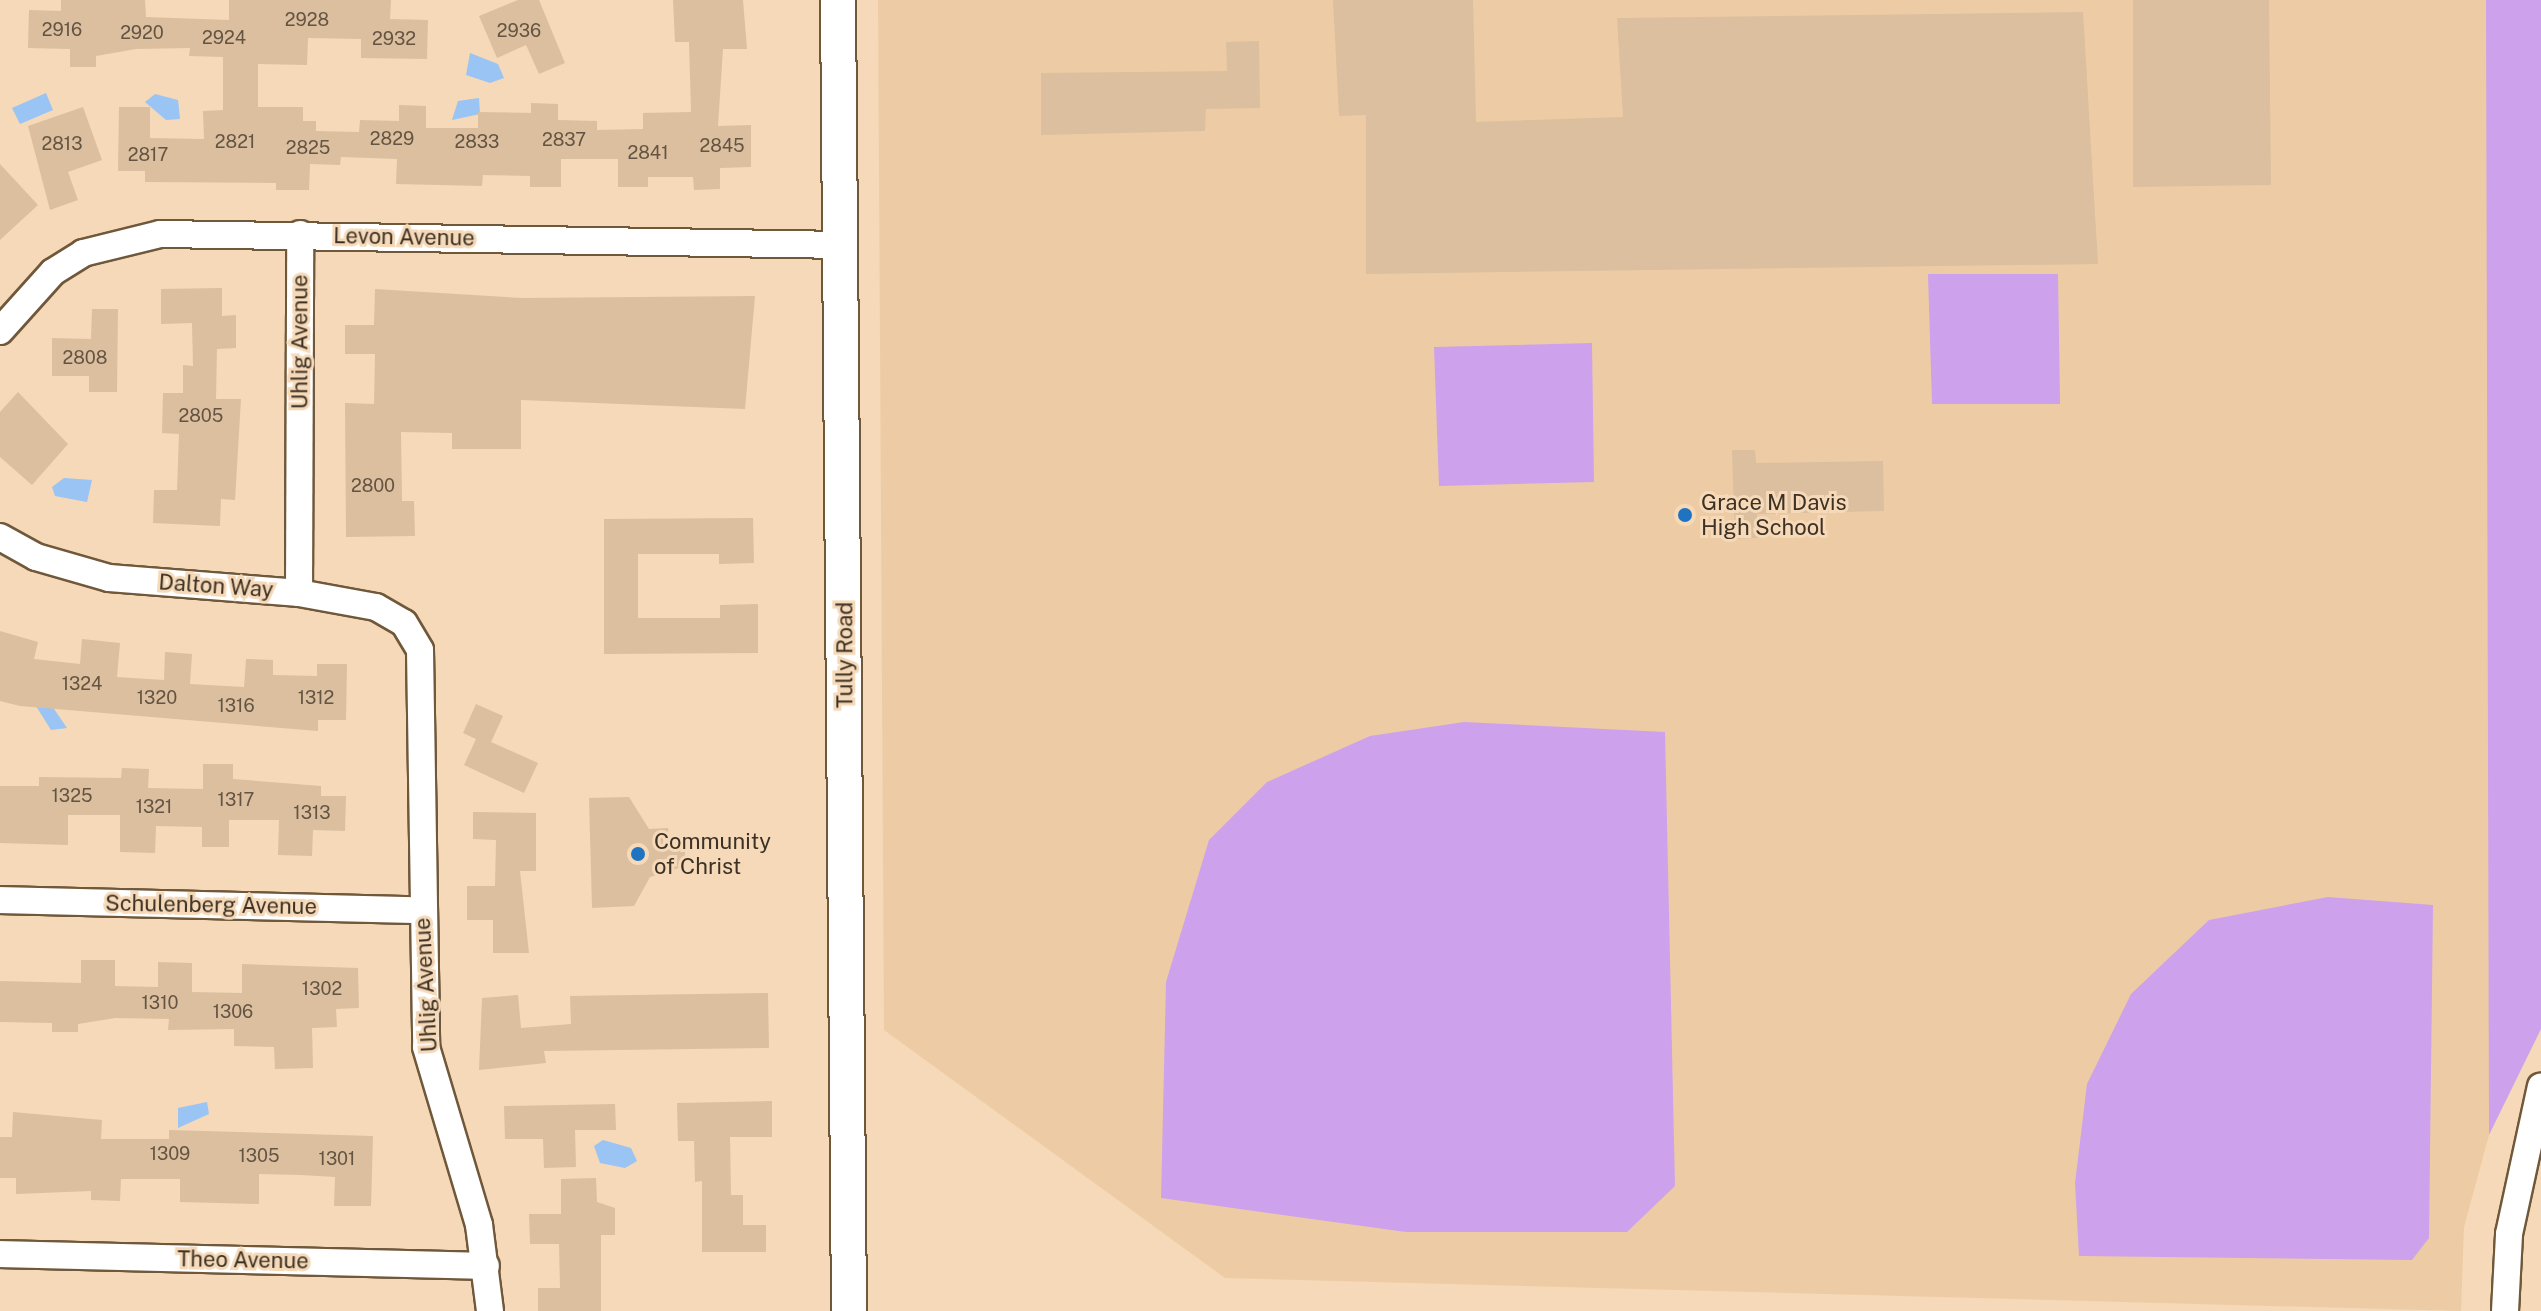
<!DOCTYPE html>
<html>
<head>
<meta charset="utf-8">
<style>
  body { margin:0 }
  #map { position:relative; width:2541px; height:1311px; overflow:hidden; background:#f5d9b8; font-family:"Public Sans",sans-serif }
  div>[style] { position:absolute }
  .built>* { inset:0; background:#edcca5 }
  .green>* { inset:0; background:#cda1eb }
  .water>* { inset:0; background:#99c4f4 }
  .building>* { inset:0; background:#dbbf9f }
  .roads { filter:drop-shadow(2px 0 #70583b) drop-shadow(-2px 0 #70583b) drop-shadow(0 2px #70583b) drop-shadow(0 -2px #70583b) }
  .minor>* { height:26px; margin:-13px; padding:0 13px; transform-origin:13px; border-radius:13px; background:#fff }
  .major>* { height:34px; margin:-17px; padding:0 17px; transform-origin:17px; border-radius:17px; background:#fff }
  .dots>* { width:22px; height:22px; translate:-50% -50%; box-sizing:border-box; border:4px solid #f5d9b8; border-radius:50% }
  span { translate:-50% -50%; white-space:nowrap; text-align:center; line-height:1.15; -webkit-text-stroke:6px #f5d9b8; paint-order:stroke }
  .number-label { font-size:18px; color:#645443 }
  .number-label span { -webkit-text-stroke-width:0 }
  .street-label { font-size:22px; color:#3c3124 }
  .poi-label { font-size:22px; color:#3c3124 }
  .left { translate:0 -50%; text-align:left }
</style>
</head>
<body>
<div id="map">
  <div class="built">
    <i style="clip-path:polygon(878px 0,2489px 0,2489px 1135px,2464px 1227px,2461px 1311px,1225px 1278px,884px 1030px)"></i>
  </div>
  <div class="green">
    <i style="clip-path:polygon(2486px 0,2541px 0,2541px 1029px,2489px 1135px)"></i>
    <i style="clip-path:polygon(1928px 274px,2058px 274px,2060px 404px,1932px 404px)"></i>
    <i style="clip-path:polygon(1592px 343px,1594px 482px,1439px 486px,1434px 347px)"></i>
    <i style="clip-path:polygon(1464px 722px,1665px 732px,1675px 1186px,1627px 1232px,1406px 1232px,1161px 1198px,1166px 982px,1209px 840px,1267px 782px,1370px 736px)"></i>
    <i style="clip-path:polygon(2328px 897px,2433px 905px,2429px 1238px,2412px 1260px,2079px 1256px,2075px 1183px,2087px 1084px,2131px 994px,2209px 920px)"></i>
  </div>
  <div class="water">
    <i style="clip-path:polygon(470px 53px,498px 64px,504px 78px,490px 83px,466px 75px)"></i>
    <i style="clip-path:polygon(46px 93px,53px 110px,20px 124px,12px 108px)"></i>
    <i style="clip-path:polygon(155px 94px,178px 100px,180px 119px,166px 120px,145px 102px)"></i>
    <i style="clip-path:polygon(479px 98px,480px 114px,452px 120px,458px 101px)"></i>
    <i style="clip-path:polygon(64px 478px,92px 480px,87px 502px,55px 496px,52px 487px)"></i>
    <i style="clip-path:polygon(36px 706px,52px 706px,67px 728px,51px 730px)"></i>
    <i style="clip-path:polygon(207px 1102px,209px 1114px,178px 1128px,178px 1108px)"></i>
    <i style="clip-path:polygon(603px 1140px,631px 1148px,637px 1161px,625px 1168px,600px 1163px,594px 1146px)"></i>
  </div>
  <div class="building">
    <i style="clip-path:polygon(61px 0,145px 0,146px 17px,229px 20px,229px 0,391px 0,390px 19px,428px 20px,427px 59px,361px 58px,361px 39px,308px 38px,307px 65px,258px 64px,258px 107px,303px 107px,303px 121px,316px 121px,316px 131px,359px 132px,360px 120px,399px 121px,399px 105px,426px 106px,426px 128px,478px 128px,478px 112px,531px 113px,531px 103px,558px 104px,558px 120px,597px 121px,597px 130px,643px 129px,643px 113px,691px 112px,689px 42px,675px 42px,673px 0,743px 0,747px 49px,723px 49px,718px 126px,751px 125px,751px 167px,720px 168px,720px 189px,694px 190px,693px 177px,648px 177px,648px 187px,618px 187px,618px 159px,561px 159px,561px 187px,530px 187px,530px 176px,483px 175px,482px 186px,396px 184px,397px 159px,341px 157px,340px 165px,310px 164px,309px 190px,276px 190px,276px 183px,145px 182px,145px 171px,118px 171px,119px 107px,150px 107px,150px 138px,204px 139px,203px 111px,223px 110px,223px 57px,189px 56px,190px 48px,136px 49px,96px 56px,96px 67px,70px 67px,70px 49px,28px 48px,29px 10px,61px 11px)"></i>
    <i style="clip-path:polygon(518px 0,539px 0,565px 63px,539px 74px,526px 45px,497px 58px,479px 16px)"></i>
    <i style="clip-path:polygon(1333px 0,1473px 0,1476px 122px,1623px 117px,1617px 18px,2083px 12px,2098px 264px,1366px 274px,1366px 115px,1339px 116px)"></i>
    <i style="clip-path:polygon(2133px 0,2269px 0,2271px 185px,2133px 187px)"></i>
    <i style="clip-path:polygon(1259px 41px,1260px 108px,1206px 109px,1205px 131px,1041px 135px,1041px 73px,1227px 71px,1226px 42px)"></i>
    <i style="clip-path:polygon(83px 107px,102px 160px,68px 172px,78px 200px,50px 210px,28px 126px)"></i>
    <i style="clip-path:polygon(0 164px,38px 205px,0 240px)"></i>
    <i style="clip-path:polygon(222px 288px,222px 316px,236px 315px,236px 348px,217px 349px,216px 399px,241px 399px,235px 500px,221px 499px,220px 526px,153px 523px,154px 490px,177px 490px,179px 434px,162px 433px,163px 393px,183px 393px,183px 365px,193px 366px,192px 323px,161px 324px,161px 289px)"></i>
    <i style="clip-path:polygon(375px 289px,522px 298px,755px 296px,745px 409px,521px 400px,521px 449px,452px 449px,452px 433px,401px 432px,402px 501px,414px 501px,415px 536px,346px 537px,345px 403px,374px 404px,375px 354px,345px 354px,345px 325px,374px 325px)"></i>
    <i style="clip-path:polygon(92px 309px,118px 309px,117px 392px,89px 392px,89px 376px,52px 376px,52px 338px,91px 339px)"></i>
    <i style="clip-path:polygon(18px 392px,68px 444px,32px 485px,0 457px,0 412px)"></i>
    <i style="clip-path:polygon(1732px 450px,1755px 450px,1756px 463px,1883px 461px,1884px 511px,1757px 514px,1758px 538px,1735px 539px)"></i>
    <i style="clip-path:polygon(753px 518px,754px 563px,719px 564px,719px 554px,638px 554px,638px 618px,720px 618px,720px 605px,758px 604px,758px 653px,604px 654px,604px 519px)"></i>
    <i style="clip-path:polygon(0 631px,38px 642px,34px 659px,80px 664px,82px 639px,120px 643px,117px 677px,164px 680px,165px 652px,192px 654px,190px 684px,244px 687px,246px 659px,273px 660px,273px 675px,317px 676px,317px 664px,347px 664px,346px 720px,318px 720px,318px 731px,20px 706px,0 701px)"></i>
    <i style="clip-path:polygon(476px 704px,503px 716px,491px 742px,538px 763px,524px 793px,464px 765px,476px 739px,463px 733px)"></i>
    <i style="clip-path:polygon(203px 764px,233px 764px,233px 779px,321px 786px,321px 796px,346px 796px,345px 831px,313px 830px,312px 856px,278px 855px,279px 820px,229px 820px,229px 847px,202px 847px,202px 827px,156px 826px,155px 853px,120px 852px,120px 815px,68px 815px,68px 845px,0 843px,0 786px,39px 786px,39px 777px,121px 778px,122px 768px,149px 769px,148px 788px,203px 789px)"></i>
    <i style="clip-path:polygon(629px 797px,649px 829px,668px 828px,669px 841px,685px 840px,685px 866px,650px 877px,634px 906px,592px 908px,589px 798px)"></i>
    <i style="clip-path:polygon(473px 812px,536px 813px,536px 871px,520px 871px,529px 953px,493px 953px,493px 920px,467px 920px,467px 886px,495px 886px,496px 840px,473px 839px)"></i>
    <i style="clip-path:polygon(81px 960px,115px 960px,115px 986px,158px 987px,158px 962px,192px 963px,192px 992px,242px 993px,242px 964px,358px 968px,359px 1008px,336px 1009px,337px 1027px,312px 1028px,313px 1068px,275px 1069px,274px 1047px,234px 1046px,234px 1029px,168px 1030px,169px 1019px,115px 1018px,78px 1024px,78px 1032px,52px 1032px,52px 1023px,0 1022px,0 981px,81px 983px)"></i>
    <i style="clip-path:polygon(768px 993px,769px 1048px,544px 1051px,546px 1063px,479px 1070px,482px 998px,518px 995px,521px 1028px,571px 1024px,570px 996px)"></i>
    <i style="clip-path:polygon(772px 1101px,772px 1137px,730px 1137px,731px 1195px,743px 1195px,743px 1225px,766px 1225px,766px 1252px,702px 1252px,702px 1181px,695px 1182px,694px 1141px,678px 1141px,677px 1103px)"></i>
    <i style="clip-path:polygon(615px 1104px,616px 1130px,575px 1130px,576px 1167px,544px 1168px,543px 1139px,505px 1139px,504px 1106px)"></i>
    <i style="clip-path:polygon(13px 1112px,102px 1120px,101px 1139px,169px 1139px,169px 1130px,373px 1136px,371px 1206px,334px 1206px,335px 1177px,301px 1175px,259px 1174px,259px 1204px,180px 1202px,180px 1179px,121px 1179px,120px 1201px,91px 1200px,91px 1191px,16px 1194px,16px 1178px,0 1178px,0 1137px,12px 1137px)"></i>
    <i style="clip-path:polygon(596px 1178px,597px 1202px,615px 1208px,615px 1235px,601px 1235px,601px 1311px,538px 1311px,538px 1288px,560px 1288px,559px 1244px,530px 1244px,529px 1214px,561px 1214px,561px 1179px)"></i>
  </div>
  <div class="roads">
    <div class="minor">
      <i style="left:0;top:331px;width:79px;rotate:-48.1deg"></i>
      <i style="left:53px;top:272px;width:36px;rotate:-32deg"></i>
      <i style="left:83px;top:253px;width:79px;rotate:-13.9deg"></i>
      <i style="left:160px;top:234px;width:682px;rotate:0.92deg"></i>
      <i style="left:0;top:537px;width:41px;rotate:29.1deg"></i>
      <i style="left:36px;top:557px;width:76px;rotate:16deg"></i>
      <i style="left:109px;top:578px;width:191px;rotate:4.5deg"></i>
      <i style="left:299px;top:593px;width:78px;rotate:10.3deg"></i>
      <i style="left:376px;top:607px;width:32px;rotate:30deg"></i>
      <i style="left:404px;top:623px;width:31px;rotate:59deg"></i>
      <i style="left:420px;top:650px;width:397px;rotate:89.1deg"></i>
      <i style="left:426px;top:1047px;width:186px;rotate:73.4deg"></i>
      <i style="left:479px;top:1225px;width:87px;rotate:82.7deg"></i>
      <i style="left:299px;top:593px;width:359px;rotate:-89.8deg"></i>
      <i style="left:0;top:900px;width:422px;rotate:1.4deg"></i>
      <i style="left:0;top:1254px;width:486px;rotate:1.4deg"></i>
      <i style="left:2505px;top:1311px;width:77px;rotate:-87deg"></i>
      <i style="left:2509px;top:1234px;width:151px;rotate:-77.8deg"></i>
    </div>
    <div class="major">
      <i style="left:838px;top:0;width:1311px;rotate:89.52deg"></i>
    </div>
  </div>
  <div class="dots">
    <i style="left:1685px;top:515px;background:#1f73c1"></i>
    <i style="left:638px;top:854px;background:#1f73c1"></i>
  </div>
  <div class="number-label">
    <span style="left:307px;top:20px">2928</span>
    <span style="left:62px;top:30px">2916</span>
    <span style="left:519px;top:31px">2936</span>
    <span style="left:142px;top:33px">2920</span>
    <span style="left:224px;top:38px">2924</span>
    <span style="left:394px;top:39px">2932</span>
    <span style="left:392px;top:139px">2829</span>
    <span style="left:564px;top:140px">2837</span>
    <span style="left:235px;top:142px">2821</span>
    <span style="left:477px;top:142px">2833</span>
    <span style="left:62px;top:144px">2813</span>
    <span style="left:722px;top:146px">2845</span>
    <span style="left:308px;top:148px">2825</span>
    <span style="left:648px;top:153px">2841</span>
    <span style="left:148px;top:155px">2817</span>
    <span style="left:85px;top:358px">2808</span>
    <span style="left:201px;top:416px">2805</span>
    <span style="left:373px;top:486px">2800</span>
    <span style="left:82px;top:684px">1324</span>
    <span style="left:157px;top:698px">1320</span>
    <span style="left:316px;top:698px">1312</span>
    <span style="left:236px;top:706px">1316</span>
    <span style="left:72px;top:796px">1325</span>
    <span style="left:236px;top:800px">1317</span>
    <span style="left:154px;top:807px">1321</span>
    <span style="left:312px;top:813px">1313</span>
    <span style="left:322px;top:989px">1302</span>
    <span style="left:160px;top:1003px">1310</span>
    <span style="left:233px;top:1012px">1306</span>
    <span style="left:170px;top:1154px">1309</span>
    <span style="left:259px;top:1156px">1305</span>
    <span style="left:337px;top:1159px">1301</span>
  </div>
  <div class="street-label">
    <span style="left:404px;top:237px;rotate:1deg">Levon Avenue</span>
    <span style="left:300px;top:342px;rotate:-90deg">Uhlig Avenue</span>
    <span style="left:216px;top:586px;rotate:4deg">Dalton Way</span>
    <span style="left:845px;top:655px;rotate:-90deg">Tully Road</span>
    <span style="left:211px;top:905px;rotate:1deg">Schulenberg Avenue</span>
    <span style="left:426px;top:985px;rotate:-93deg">Uhlig Avenue</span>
    <span style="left:243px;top:1260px;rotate:1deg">Theo Avenue</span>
  </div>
  <div class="poi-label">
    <span class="left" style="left:1701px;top:515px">Grace M Davis<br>High School</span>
    <span class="left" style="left:654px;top:854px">Community<br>of Christ</span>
  </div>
</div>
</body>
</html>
